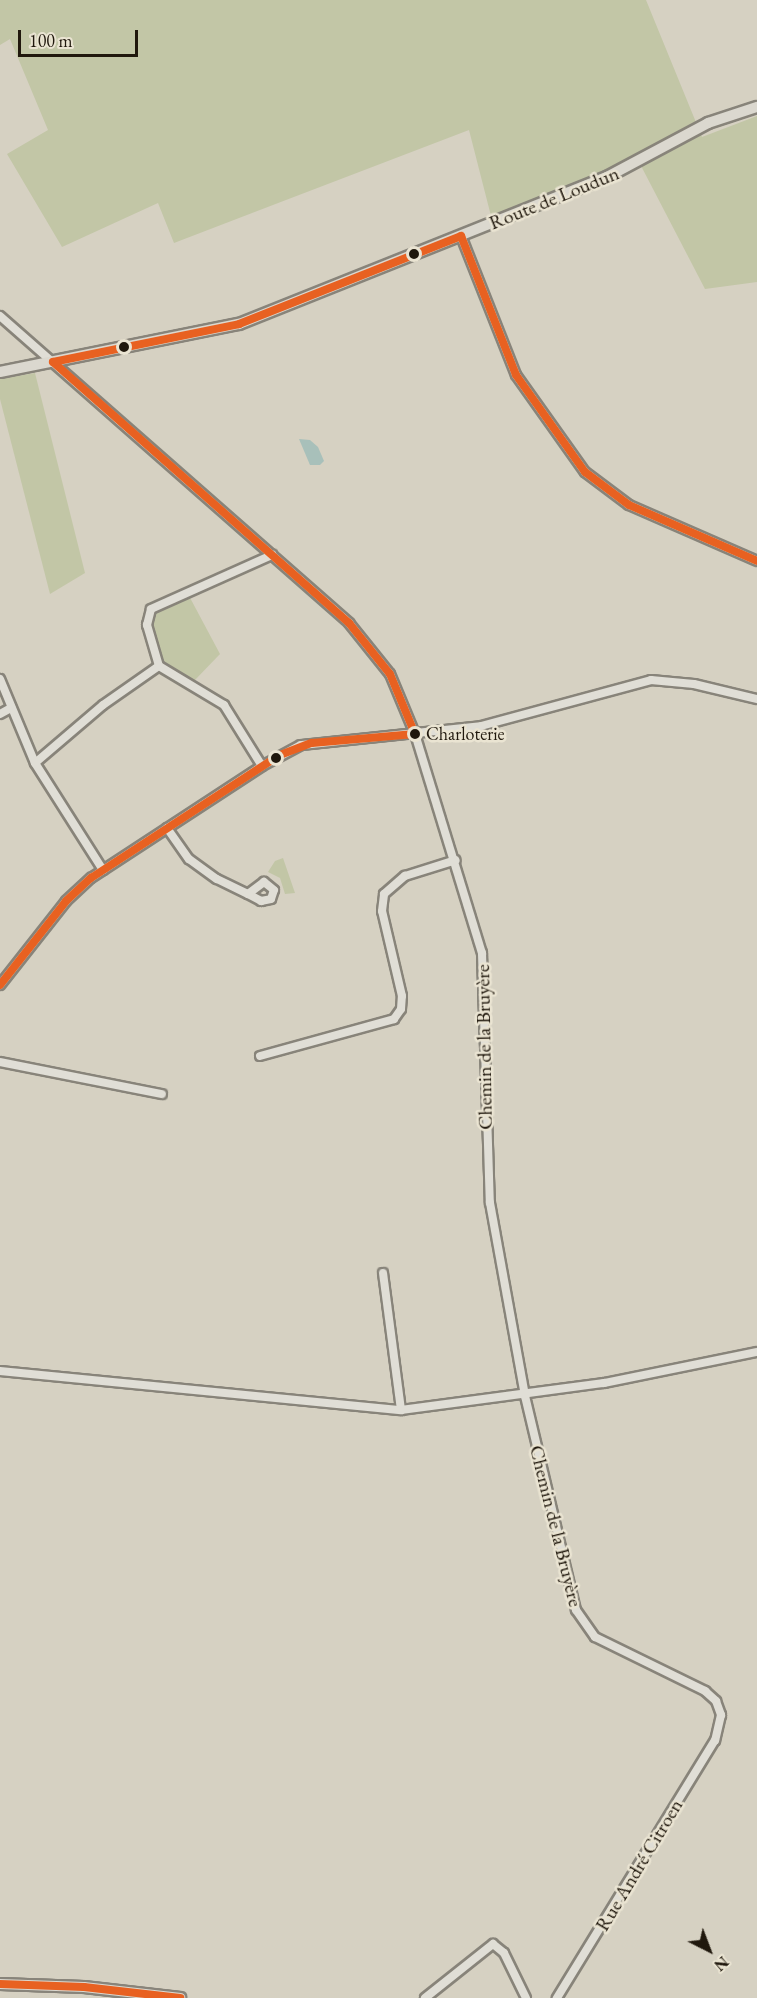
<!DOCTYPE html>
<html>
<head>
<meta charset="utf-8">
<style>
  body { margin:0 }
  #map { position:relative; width:757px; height:1998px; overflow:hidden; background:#d6d1c2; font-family:"EB Garamond",serif }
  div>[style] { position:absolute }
  .green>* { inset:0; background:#c2c6a6 }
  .water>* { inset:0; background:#a8c0ba }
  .roads { filter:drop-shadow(2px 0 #88847a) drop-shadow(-2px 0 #88847a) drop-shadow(0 2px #88847a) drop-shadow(0 -2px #88847a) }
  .minor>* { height:8px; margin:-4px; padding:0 4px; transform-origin:4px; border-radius:4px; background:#e0ded6 }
  .major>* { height:10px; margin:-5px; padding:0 5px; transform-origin:5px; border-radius:5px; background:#dbd8cf }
  .bus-1>* { height:8px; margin:-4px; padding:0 4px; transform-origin:4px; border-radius:4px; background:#e86121 }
  .dots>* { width:16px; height:16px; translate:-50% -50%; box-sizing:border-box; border:3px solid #eae4d2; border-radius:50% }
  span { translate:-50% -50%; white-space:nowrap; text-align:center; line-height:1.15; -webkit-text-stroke:5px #eae4d2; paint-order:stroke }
  .bus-label { font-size:18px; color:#20180d }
  .left { translate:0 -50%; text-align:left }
  .street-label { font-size:20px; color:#20180d }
  .north { position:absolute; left:679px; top:1920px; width:60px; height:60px; -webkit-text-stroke:4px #eae4d2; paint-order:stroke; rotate:138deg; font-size:16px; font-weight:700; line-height:24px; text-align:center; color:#20180d }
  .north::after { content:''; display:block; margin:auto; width:21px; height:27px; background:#20180d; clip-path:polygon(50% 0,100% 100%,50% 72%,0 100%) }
  .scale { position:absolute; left:18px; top:30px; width:120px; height:27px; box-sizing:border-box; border:3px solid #20180d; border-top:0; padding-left:8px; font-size:18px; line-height:21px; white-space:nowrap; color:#20180d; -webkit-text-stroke:4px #eae4d2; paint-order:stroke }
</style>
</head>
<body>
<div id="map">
  <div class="green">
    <i style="clip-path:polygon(0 0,646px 0,702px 137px,757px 116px,757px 282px,705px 289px,639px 162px,491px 216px,469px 130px,174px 243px,158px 203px,62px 247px,7px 154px,48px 130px,10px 39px,0 45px)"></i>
    <i style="clip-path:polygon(35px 373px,85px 573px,50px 594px,0 399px,0 379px)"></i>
    <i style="clip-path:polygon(188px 594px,220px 654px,194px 681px,163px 663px,151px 624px,154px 611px)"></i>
    <i style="clip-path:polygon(283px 858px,295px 893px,285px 894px,280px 878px,268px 872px,275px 861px)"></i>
  </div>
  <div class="water">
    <i style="clip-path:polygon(299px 439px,310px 440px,318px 447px,324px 461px,320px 465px,310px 465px)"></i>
  </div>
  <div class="roads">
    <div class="minor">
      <i style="left:461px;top:236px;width:149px;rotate:68.4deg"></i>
      <i style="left:516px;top:375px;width:119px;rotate:54.6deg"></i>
      <i style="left:585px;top:472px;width:55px;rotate:36.9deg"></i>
      <i style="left:629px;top:505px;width:140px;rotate:23.6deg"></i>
      <i style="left:0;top:316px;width:465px;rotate:41.3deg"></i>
      <i style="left:349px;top:623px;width:65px;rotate:51.2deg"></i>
      <i style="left:390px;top:674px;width:65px;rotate:67.4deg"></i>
      <i style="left:415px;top:734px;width:229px;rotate:73deg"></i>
      <i style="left:482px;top:953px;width:250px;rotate:88.2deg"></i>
      <i style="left:490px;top:1203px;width:196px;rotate:79.7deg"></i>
      <i style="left:525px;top:1396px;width:220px;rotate:76.6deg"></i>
      <i style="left:576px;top:1610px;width:33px;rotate:55deg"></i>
      <i style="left:595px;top:1637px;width:123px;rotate:26.1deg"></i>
      <i style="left:705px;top:1691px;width:15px;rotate:42deg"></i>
      <i style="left:716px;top:1701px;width:15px;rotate:70deg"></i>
      <i style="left:721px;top:1715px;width:26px;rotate:103deg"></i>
      <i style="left:715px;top:1740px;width:303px;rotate:121.5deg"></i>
      <i style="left:159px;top:666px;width:76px;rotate:31deg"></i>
      <i style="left:224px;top:705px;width:72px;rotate:58.1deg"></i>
      <i style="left:0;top:679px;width:91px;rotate:67.4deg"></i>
      <i style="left:35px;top:763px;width:127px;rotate:57.6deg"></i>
      <i style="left:0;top:714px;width:13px;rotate:-29deg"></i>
      <i style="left:35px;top:763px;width:89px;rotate:-40.5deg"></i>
      <i style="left:103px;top:705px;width:68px;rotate:-34.9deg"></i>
      <i style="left:159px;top:666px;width:43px;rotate:-106.3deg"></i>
      <i style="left:147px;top:625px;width:16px;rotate:-76deg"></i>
      <i style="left:151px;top:609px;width:133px;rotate:-24.1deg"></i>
      <i style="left:167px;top:828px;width:38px;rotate:55deg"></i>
      <i style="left:189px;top:859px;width:34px;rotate:36deg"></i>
      <i style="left:217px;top:879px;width:34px;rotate:26deg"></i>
      <i style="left:248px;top:894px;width:15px;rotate:28deg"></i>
      <i style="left:261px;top:901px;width:10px;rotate:-11deg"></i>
      <i style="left:271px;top:899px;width:9px;rotate:-72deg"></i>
      <i style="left:274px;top:890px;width:13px;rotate:-141deg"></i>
      <i style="left:264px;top:882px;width:20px;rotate:143deg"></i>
      <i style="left:0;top:985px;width:107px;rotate:-51.8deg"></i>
      <i style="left:66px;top:901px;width:34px;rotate:-43deg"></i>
      <i style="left:91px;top:878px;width:204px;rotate:-33.2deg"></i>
      <i style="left:262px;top:766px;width:44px;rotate:-28.3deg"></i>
      <i style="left:301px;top:745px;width:181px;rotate:-6deg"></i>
      <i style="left:481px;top:726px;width:176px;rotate:-15.1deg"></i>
      <i style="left:651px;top:680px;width:43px;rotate:5.3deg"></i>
      <i style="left:694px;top:684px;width:65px;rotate:13.4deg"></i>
      <i style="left:260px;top:1056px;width:139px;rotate:-15.4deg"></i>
      <i style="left:394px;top:1019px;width:12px;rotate:-55deg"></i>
      <i style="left:401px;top:1009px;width:13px;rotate:-86deg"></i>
      <i style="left:402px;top:996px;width:87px;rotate:-103.2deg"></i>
      <i style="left:382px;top:911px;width:17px;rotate:-83deg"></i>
      <i style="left:384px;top:894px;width:28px;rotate:-41deg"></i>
      <i style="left:405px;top:876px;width:53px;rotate:-17.4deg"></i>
      <i style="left:0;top:1062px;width:165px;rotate:11.2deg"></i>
      <i style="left:383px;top:1273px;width:138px;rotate:82.5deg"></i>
      <i style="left:0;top:1371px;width:403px;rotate:5.6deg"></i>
      <i style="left:401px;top:1410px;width:205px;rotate:-7.6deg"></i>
      <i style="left:604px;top:1383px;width:156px;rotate:-11.5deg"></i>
      <i style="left:425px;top:1998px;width:87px;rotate:-38.5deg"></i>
      <i style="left:493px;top:1944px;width:14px;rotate:39deg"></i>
      <i style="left:504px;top:1953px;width:50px;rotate:63.9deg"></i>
    </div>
    <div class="major">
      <i style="left:0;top:372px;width:244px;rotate:-11.4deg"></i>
      <i style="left:239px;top:324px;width:396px;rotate:-21.8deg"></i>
      <i style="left:607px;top:177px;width:115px;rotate:-28.1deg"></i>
      <i style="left:708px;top:123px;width:52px;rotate:-18.1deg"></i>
      <i style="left:0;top:1984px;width:84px;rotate:2deg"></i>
      <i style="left:84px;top:1987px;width:97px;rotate:6.5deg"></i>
    </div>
  </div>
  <div class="bus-1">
    <i style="left:461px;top:236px;width:149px;rotate:68.4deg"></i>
    <i style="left:516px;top:375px;width:119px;rotate:54.6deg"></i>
    <i style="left:585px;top:472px;width:55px;rotate:36.9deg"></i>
    <i style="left:629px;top:505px;width:140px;rotate:23.6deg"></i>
    <i style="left:53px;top:362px;width:395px;rotate:41.4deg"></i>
    <i style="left:349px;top:623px;width:65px;rotate:51.2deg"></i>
    <i style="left:390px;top:674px;width:65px;rotate:67.4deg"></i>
    <i style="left:53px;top:362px;width:190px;rotate:-11.5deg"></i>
    <i style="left:239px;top:324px;width:239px;rotate:-21.6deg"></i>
    <i style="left:0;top:985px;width:107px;rotate:-51.8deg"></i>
    <i style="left:66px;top:901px;width:34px;rotate:-43deg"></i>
    <i style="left:91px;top:878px;width:225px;rotate:-33.1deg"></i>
    <i style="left:280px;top:755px;width:34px;rotate:-21deg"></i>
    <i style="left:312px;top:743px;width:103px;rotate:-5deg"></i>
    <i style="left:0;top:1984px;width:84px;rotate:2deg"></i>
    <i style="left:84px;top:1987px;width:97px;rotate:6.5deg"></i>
  </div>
  <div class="dots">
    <i style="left:414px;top:254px;background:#20180d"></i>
    <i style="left:124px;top:347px;background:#20180d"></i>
    <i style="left:415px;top:734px;background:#20180d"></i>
    <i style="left:276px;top:758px;background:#20180d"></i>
  </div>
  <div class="bus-label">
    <span class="left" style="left:426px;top:734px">Charloterie</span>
  </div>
  <div class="street-label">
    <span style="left:554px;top:198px;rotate:-22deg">Route de Loudun</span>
    <span style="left:484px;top:1047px;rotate:-91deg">Chemin de la Bruyère</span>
    <span style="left:556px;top:1526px;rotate:76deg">Chemin de la Bruyère</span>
    <span style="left:639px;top:1865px;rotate:-59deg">Rue André Citroen</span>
  </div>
  <div class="north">N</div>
  <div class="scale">100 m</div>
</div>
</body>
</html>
